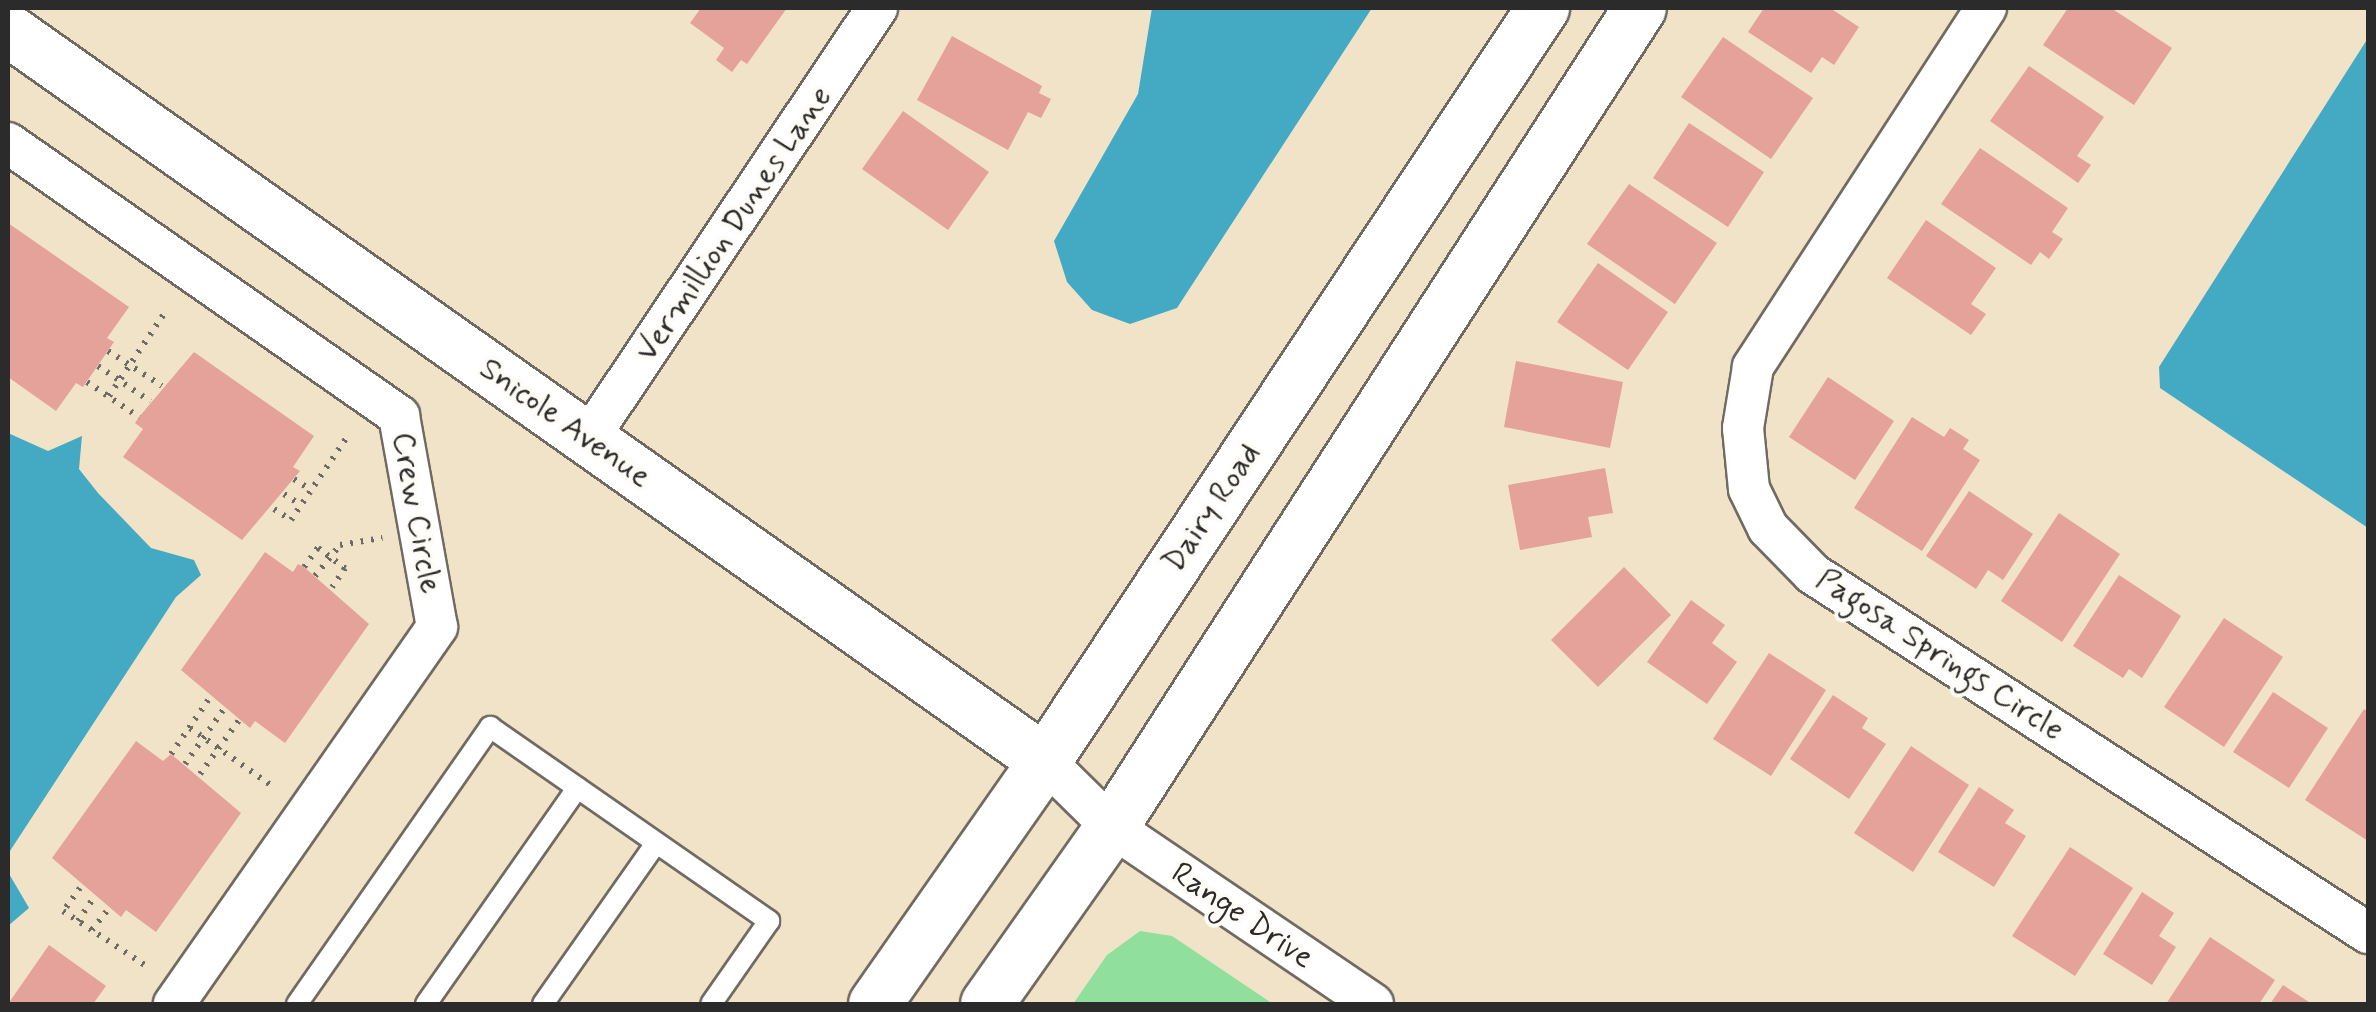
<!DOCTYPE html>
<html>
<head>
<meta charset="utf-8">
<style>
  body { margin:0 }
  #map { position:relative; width:2376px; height:1012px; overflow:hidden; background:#f1e3c7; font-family:Mynerve,sans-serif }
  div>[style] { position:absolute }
  .green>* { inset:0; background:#91df9c }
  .water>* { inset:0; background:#44aac4 }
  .building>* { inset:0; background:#e4a29a }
  .path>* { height:6px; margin-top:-3px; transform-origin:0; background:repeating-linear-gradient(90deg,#706b62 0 2.5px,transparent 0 10.5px) }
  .roads { filter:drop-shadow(2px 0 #706b62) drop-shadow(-2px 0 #706b62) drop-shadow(0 2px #706b62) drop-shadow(0 -2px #706b62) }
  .service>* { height:20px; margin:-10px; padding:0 10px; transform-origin:10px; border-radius:10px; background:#fff }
  .minor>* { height:40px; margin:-20px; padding:0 20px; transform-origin:20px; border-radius:20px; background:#fff }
  .tertiary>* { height:52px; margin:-26px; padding:0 26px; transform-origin:26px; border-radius:26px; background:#fff }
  span { translate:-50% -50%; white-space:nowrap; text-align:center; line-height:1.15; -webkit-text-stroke:8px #fdfcf7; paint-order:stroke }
  .street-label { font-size:32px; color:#2b2b2b }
  .frame { position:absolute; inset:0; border:10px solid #2b2b2b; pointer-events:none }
</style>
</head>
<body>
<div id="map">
  <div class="green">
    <i style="clip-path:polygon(1140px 931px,1172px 936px,1273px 1004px,1073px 1004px,1107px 955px)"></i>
  </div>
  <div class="water">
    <i style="clip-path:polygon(1152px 8px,1372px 8px,1177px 308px,1130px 324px,1092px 310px,1067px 282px,1054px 241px,1138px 94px)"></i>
    <i style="clip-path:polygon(2368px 38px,2368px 528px,2160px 388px,2159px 367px)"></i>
    <i style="clip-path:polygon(8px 433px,48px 451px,82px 436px,79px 469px,98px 493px,151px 548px,194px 560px,201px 575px,176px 597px,8px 854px)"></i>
    <i style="clip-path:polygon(8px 872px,29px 908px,8px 926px)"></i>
  </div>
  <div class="building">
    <i style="clip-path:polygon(701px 8px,787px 8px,747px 64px,741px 60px,732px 72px,716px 60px,724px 48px,690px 23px)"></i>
    <i style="clip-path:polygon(1764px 8px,1830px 8px,1859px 27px,1834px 65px,1822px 57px,1811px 73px,1748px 32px)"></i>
    <i style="clip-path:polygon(2068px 8px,2111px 8px,2172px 48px,2134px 105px,2043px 45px)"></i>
    <i style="clip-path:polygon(952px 36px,1042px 86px,1039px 93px,1051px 99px,1041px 118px,1028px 112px,1008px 150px,917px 100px)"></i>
    <i style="clip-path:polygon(1723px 37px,1813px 98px,1771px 159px,1681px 97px)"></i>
    <i style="clip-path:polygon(2029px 66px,2104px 117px,2077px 156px,2091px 165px,2078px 183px,1990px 121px)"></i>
    <i style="clip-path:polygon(903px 111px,989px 172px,948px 230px,862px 169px)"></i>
    <i style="clip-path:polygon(1689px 123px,1764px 172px,1728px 227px,1653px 178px)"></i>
    <i style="clip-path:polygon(1980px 148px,2068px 208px,2052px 232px,2063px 239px,2049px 259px,2040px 252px,2031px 265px,1941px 204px)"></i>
    <i style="clip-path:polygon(1629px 184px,1717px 243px,1675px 304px,1587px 244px)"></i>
    <i style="clip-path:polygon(1926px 220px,1996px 268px,1971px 304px,1986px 314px,1971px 335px,1887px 278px)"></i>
    <i style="clip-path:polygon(8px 223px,129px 307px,107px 338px,114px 342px,83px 387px,76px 383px,56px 411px,8px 377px)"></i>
    <i style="clip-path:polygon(1598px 263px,1668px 312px,1628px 370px,1557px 322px)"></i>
    <i style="clip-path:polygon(194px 352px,314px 436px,293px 467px,300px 471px,242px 540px,123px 457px,143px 429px,135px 423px,139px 417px)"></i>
    <i style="clip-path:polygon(1516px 361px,1623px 382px,1610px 448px,1504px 427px)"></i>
    <i style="clip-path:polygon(1828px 377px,1894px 421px,1855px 480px,1789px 437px)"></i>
    <i style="clip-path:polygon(1912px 417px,1944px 437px,1950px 428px,1969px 440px,1963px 449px,1980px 460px,1922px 551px,1854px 508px)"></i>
    <i style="clip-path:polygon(1605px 468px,1613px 513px,1588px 517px,1592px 537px,1520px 550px,1508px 485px)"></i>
    <i style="clip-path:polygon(1969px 491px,2033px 534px,2003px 580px,1988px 570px,1976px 589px,1926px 556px)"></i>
    <i style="clip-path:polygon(2059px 513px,2120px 554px,2062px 642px,2001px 601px)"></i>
    <i style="clip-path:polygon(265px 552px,293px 572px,298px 564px,304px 567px,369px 624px,285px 743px,255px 721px,250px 728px,181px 670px)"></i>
    <i style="clip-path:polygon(1624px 567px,1671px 615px,1598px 687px,1551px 640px)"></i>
    <i style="clip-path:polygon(2119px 575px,2181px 616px,2142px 678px,2129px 669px,2123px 678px,2073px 646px)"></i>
    <i style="clip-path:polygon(1691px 600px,1725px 625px,1712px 643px,1737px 662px,1707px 704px,1647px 662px)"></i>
    <i style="clip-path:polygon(2224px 618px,2283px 657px,2224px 747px,2164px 707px)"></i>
    <i style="clip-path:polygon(1769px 653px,1826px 690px,1771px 776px,1713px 739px)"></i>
    <i style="clip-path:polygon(2273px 692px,2328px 728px,2289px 788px,2233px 752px)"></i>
    <i style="clip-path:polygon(1833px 695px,1868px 718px,1862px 728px,1886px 744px,1849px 799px,1790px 759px)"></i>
    <i style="clip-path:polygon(2364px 709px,2368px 712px,2368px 841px,2305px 800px)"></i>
    <i style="clip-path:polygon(136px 741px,163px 761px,171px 754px,241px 813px,156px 932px,126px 910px,121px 917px,52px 858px)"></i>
    <i style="clip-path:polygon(1911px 746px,1969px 785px,1913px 872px,1854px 833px)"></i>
    <i style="clip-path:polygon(1979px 787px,2014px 810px,2005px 823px,2026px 836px,1994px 887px,1938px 852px)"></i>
    <i style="clip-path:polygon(2070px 847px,2133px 888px,2075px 976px,2012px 936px)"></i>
    <i style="clip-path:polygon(2142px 892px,2174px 913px,2159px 936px,2176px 947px,2152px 985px,2103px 954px)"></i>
    <i style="clip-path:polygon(2210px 937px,2275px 980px,2259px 1004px,2166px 1004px)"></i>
    <i style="clip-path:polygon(49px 945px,106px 986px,93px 1004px,8px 1004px)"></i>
    <i style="clip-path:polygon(2283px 985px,2312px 1004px,2270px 1004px)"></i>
  </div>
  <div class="path">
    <i style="left:108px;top:351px;width:64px;rotate:32.9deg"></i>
    <i style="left:98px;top:366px;width:63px;rotate:33.9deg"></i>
    <i style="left:87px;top:382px;width:63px;rotate:33.9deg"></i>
    <i style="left:109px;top:396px;width:102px;rotate:-56.2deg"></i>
    <i style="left:294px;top:479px;width:20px;rotate:33deg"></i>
    <i style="left:284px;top:494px;width:20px;rotate:33deg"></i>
    <i style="left:274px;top:509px;width:20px;rotate:33deg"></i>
    <i style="left:291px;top:520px;width:100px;rotate:-56deg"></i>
    <i style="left:304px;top:567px;width:24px;rotate:-54deg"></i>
    <i style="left:318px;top:548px;width:34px;rotate:37deg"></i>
    <i style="left:345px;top:568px;width:23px;rotate:124deg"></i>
    <i style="left:315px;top:576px;width:40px;rotate:-51deg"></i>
    <i style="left:340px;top:545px;width:43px;rotate:-9.5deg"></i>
    <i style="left:190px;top:728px;width:100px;rotate:35.3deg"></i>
    <i style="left:171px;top:754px;width:67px;rotate:-55.4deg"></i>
    <i style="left:185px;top:764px;width:67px;rotate:-54.7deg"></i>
    <i style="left:200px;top:774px;width:67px;rotate:-54.2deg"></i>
    <i style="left:80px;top:888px;width:29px;rotate:126deg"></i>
    <i style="left:63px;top:911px;width:102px;rotate:33.4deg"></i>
    <i style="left:78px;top:921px;width:29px;rotate:-56deg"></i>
    <i style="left:92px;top:930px;width:28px;rotate:-52deg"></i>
  </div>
  <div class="roads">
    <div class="service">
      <i style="left:297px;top:1004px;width:338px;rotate:-55.1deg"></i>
      <i style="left:490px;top:727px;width:340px;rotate:34.8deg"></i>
      <i style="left:769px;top:921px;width:101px;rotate:124.9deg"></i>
      <i style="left:426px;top:1004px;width:264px;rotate:-55deg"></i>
      <i style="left:543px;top:1004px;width:197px;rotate:-54.9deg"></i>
    </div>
    <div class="minor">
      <i style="left:1986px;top:8px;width:428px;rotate:123deg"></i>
      <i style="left:1753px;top:367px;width:62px;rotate:99.3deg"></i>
      <i style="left:1743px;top:428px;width:61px;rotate:84.4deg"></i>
      <i style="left:1749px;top:489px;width:43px;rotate:64deg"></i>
      <i style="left:1768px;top:528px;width:64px;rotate:45.6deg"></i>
      <i style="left:1813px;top:574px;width:661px;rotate:32.9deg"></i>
      <i style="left:8px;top:143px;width:477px;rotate:34.9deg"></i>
      <i style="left:399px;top:416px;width:214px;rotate:79.8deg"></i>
      <i style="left:437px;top:627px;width:460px;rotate:124.9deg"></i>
      <i style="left:588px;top:439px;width:519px;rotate:-56.16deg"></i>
      <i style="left:1045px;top:761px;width:94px;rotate:44.6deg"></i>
      <i style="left:1112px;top:827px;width:315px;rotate:34.1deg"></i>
    </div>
    <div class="tertiary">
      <i style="left:8px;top:30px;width:1269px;rotate:35.18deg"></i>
      <i style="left:875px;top:1004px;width:297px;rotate:-55deg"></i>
      <i style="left:1045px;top:761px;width:903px;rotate:-56.52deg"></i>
      <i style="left:987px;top:1004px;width:217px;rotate:-54.8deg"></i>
      <i style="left:1112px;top:827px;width:974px;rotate:-57.19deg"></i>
    </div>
  </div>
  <div class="street-label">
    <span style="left:734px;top:224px;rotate:-56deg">Vermillion Dunes Lane</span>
    <span style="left:565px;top:423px;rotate:35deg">Snicole Avenue</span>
    <span style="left:1212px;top:508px;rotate:-56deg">Dairy Road</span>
    <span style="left:416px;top:513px;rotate:80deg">Crew Circle</span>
    <span style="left:1940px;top:655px;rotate:33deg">Pagosa Springs Circle</span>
    <span style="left:1242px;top:916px;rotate:34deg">Range Drive</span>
  </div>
  <div class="frame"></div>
</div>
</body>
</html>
